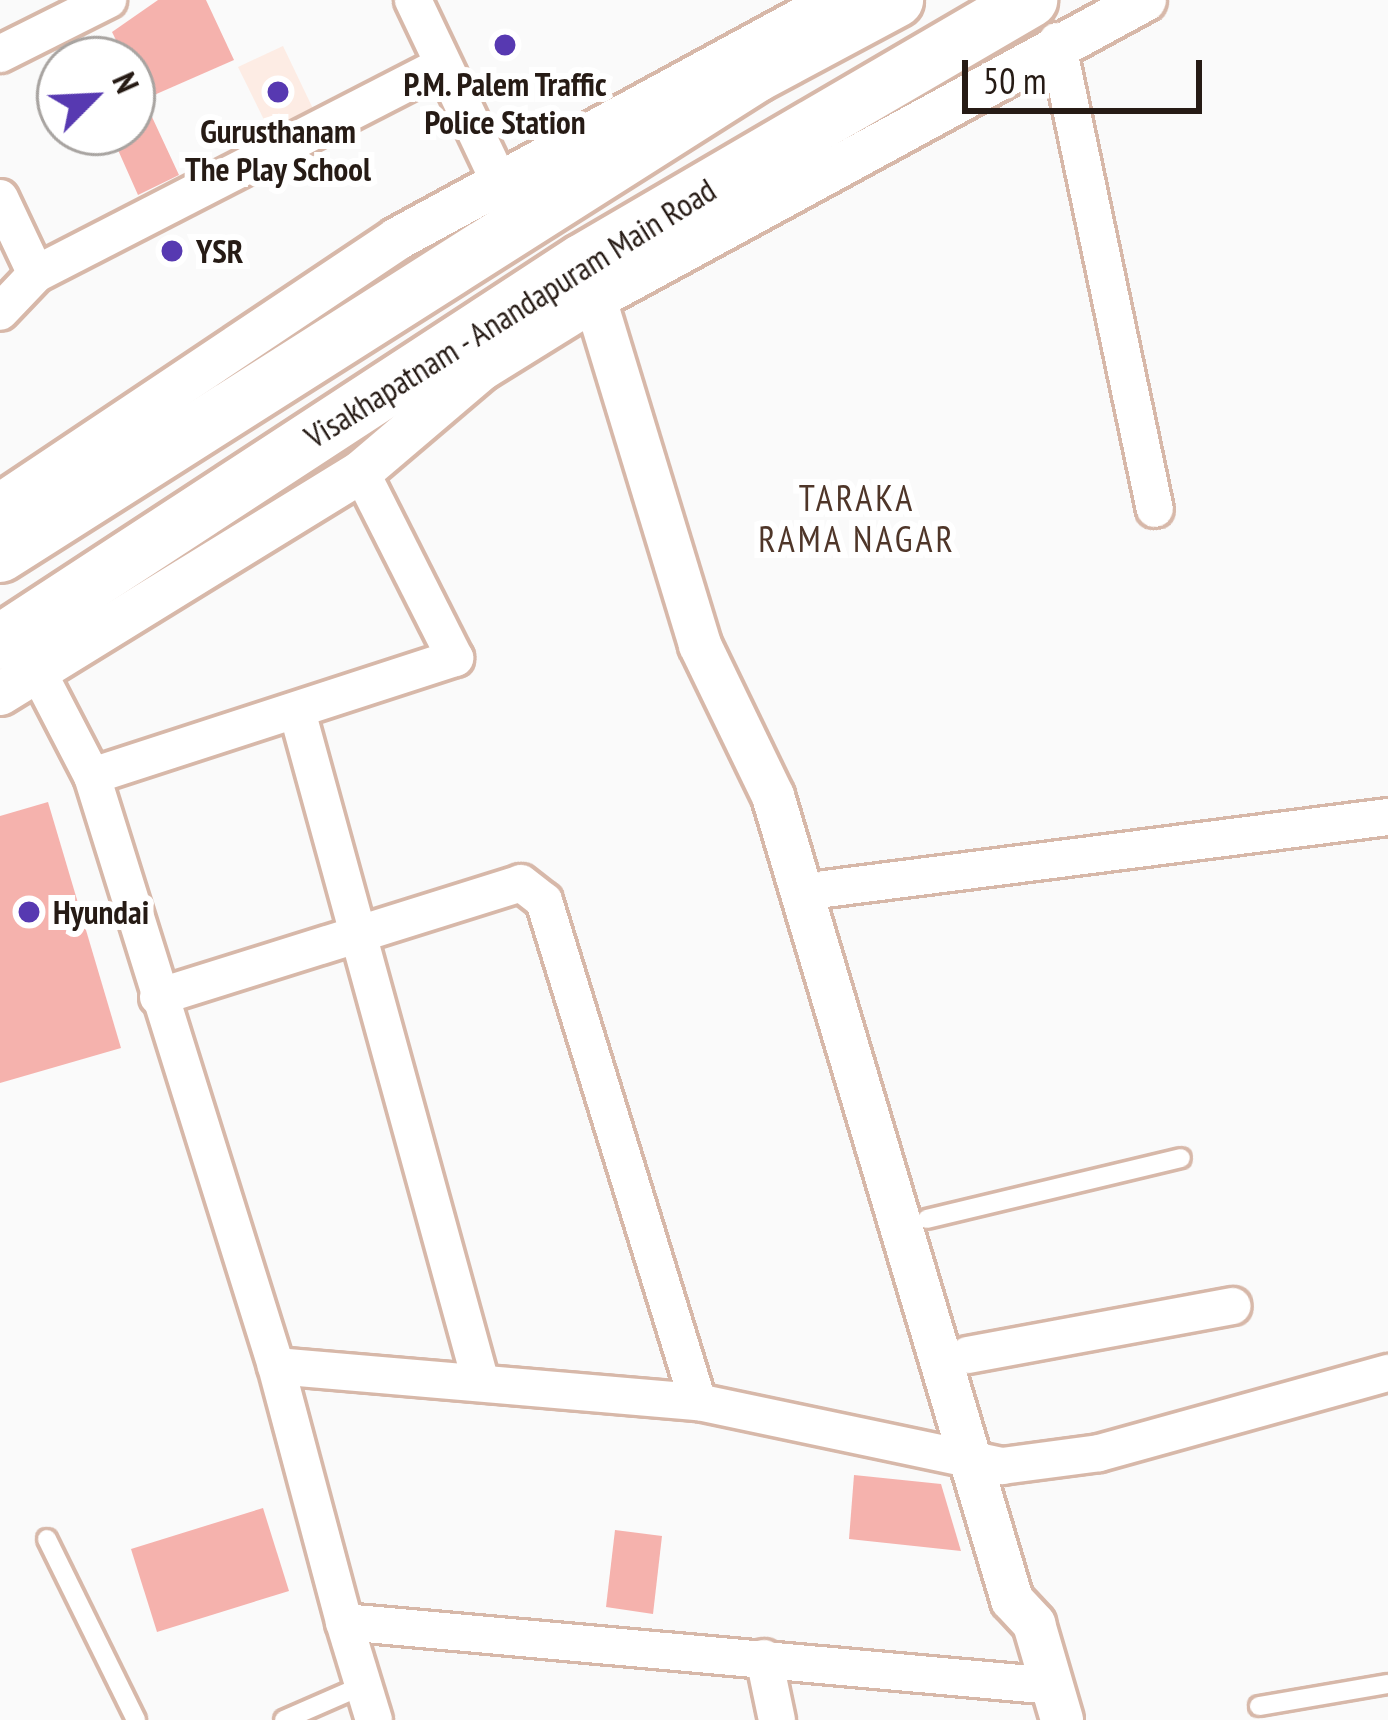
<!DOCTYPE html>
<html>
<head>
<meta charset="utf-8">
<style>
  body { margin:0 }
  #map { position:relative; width:1388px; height:1720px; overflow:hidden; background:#fafafa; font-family:"PT Sans Narrow",sans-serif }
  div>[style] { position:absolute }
  .built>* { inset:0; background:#fdece4 }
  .building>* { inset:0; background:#f5b2ad }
  .roads { filter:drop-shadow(3px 0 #d7b8a9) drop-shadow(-3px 0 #d7b8a9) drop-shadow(0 3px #d7b8a9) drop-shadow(0 -3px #d7b8a9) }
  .service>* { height:18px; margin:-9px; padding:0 9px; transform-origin:9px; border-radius:9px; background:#fff }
  .minor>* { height:36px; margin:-18px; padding:0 18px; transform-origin:18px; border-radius:18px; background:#fff }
  .tertiary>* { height:42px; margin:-21px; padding:0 21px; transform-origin:21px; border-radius:21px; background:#fff }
  .primary>* { height:54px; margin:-27px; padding:0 27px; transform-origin:27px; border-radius:27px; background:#fff }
  .dots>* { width:33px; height:33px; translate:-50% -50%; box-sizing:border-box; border:6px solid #fff; border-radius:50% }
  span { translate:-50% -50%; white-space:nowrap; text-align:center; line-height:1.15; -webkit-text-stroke:12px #fff; paint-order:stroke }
  .poi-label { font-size:33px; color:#261b15; font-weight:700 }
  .left { translate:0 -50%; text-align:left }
  .street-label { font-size:33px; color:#261b15 }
  .neighbourhood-label { font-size:36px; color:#4f3629; letter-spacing:3px }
  .north { position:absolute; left:36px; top:36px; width:120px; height:120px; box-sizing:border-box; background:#fff; border:3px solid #a8a4a1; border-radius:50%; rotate:66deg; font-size:33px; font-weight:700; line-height:48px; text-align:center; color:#261b15 }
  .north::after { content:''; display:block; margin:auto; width:42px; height:54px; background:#5739b1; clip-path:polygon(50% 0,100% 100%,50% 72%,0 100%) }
  .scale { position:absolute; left:962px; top:60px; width:240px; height:54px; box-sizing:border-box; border:6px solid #261b15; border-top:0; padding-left:15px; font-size:36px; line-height:42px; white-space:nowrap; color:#261b15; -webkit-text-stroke:9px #fff; paint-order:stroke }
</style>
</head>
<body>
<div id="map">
  <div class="built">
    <i style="clip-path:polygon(283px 46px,317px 117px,273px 138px,238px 67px)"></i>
  </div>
  <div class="building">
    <i style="clip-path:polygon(158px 0,206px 0,234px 60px,145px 99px,112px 32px)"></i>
    <i style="clip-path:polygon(132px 74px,179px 175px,138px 195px,110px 132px,132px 132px)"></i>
    <i style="clip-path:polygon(48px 802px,121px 1048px,0 1083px,0 816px)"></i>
    <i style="clip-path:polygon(854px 1475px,941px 1484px,961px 1551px,849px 1539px)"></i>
    <i style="clip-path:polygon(263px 1508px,289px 1591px,157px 1632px,131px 1549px)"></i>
    <i style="clip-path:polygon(615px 1530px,662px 1536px,653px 1614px,606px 1607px)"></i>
  </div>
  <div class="roads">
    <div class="service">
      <i style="left:927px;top:1219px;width:261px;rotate:-13.5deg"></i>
      <i style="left:47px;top:1539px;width:202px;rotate:63.8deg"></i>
      <i style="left:1259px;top:1706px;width:131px;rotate:-9.7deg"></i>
      <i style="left:284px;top:1720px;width:87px;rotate:-23.6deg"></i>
    </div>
    <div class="minor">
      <i style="left:413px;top:0;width:200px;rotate:64.6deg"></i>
      <i style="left:1057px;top:41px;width:478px;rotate:78.2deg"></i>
      <i style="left:0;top:54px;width:121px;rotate:-26.6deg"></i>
      <i style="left:0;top:198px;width:84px;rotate:64.7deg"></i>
      <i style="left:36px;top:274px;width:52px;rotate:133.5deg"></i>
      <i style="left:36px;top:274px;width:455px;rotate:-27.2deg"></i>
      <i style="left:37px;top:670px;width:119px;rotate:62.6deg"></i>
      <i style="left:92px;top:776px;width:382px;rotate:-18deg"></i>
      <i style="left:455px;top:658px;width:208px;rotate:-116.8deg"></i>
      <i style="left:297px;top:711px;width:693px;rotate:74.68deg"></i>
      <i style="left:92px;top:776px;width:618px;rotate:72.68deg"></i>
      <i style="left:276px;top:1366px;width:424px;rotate:4.9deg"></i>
      <i style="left:698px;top:1402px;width:311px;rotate:11.9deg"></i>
      <i style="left:1002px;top:1466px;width:98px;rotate:-7.6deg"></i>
      <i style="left:1099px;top:1453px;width:300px;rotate:-15.5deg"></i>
      <i style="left:825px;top:889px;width:568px;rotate:-7.29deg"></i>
      <i style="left:158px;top:997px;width:380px;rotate:-17.4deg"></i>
      <i style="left:521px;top:883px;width:29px;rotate:38deg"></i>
      <i style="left:544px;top:901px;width:524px;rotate:72.91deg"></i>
      <i style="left:968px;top:1355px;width:269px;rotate:-10.5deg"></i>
      <i style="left:276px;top:1366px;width:265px;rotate:75.1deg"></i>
      <i style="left:344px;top:1622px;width:712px;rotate:5.16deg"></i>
      <i style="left:344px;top:1622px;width:102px;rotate:73deg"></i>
      <i style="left:764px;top:1658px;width:63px;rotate:78.2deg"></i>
    </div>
    <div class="tertiary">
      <i style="left:595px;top:299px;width:362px;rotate:73.1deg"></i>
      <i style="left:700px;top:645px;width:168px;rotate:64.2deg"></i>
      <i style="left:773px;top:796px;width:839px;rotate:73.44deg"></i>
      <i style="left:1012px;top:1600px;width:33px;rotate:47deg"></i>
      <i style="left:1034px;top:1624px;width:100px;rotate:73.7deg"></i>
      <i style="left:0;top:505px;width:478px;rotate:-33.8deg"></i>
      <i style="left:397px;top:239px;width:501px;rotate:-28.51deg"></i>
      <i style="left:0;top:694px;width:424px;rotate:-31.6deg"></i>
      <i style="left:361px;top:472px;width:159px;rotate:-40.4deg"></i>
      <i style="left:482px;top:369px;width:133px;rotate:-31.8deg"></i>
      <i style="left:595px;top:299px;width:626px;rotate:-28.53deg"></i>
    </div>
    <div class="primary">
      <i style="left:0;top:555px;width:896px;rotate:-32.41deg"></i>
      <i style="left:756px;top:75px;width:159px;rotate:-28.2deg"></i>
      <i style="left:0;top:642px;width:696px;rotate:-33.17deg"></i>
      <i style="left:583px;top:261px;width:518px;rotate:-30.28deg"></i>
    </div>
  </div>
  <div class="dots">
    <i style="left:505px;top:45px;background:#5739b1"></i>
    <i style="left:278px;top:92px;background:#5739b1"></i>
    <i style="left:172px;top:251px;background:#5739b1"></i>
    <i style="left:29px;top:912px;background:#5739b1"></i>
  </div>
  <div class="poi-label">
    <span style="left:505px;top:103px">P.M. Palem Traffic<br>Police Station</span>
    <span style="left:278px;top:150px">Gurusthanam<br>The Play School</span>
    <span class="left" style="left:196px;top:251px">YSR</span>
    <span class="left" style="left:53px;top:912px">Hyundai</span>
  </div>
  <div class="street-label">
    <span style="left:510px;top:313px;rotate:-32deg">Visakhapatnam - Anandapuram Main Road</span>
  </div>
  <div class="neighbourhood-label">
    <span style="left:857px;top:518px">TARAKA<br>RAMA NAGAR</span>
  </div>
  <div class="north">N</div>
  <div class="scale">50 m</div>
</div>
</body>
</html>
